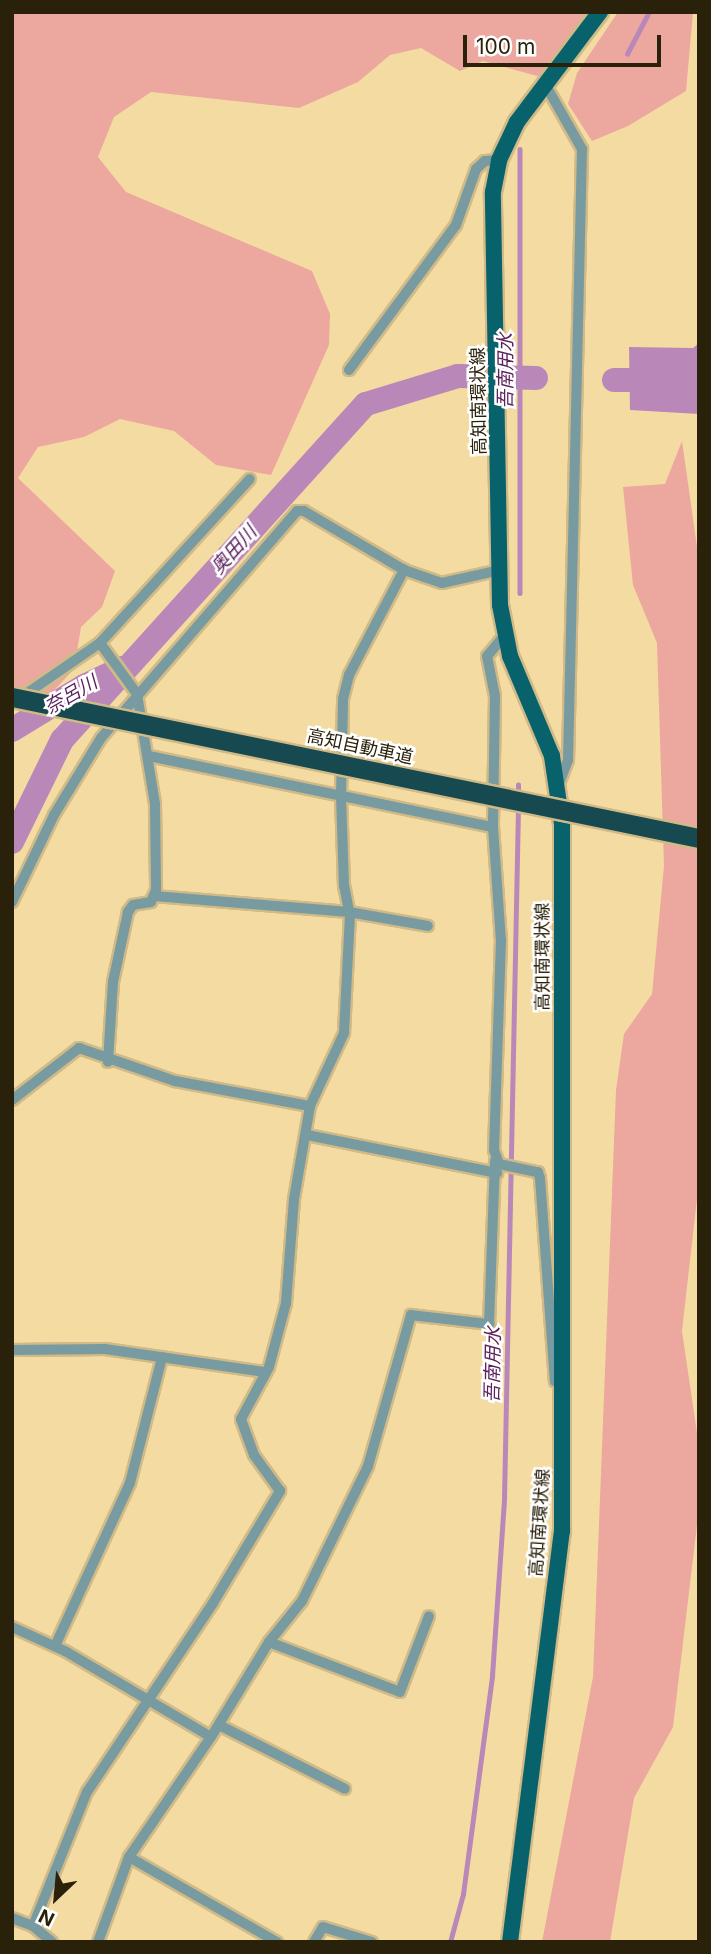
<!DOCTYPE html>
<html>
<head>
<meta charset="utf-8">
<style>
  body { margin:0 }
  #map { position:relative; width:711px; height:1954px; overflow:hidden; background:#f4dba2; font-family:Inter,"Noto Sans JP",sans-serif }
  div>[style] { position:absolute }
  .green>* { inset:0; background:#eca79f }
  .water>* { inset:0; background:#b988b9 }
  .stream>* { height:4.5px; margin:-2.25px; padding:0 2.25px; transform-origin:2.25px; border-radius:2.25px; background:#b988b9 }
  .river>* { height:24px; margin:-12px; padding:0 12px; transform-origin:12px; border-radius:12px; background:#b988b9 }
  .roads { filter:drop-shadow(2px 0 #d0ba87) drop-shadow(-2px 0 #d0ba87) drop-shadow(0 2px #d0ba87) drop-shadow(0 -2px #d0ba87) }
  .minor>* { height:10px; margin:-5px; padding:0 5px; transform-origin:5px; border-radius:5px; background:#779ba0 }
  .primary>* { height:16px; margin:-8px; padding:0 8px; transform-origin:8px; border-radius:8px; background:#08626c }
  .bridges { filter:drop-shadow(2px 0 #d0ba87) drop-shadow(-2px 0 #d0ba87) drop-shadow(0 2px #d0ba87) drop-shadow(0 -2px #d0ba87) }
  .motorway-bridge>* { height:19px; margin:-9.5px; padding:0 9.5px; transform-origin:9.5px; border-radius:9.5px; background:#174a50 }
  span { translate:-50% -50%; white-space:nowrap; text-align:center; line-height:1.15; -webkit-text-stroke:5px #fff; paint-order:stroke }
  .street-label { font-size:18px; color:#2a210a }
  .water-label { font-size:19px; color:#5a1f5c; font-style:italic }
  .frame { position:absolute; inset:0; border:14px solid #2a210a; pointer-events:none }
  .north { position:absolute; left:21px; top:1863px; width:70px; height:70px; -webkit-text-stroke:5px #fff; paint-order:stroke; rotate:206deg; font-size:19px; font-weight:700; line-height:28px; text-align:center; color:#2a210a }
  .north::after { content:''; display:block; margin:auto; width:24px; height:32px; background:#2a210a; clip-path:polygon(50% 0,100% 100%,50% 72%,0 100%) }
  .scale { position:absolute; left:463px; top:35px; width:198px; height:32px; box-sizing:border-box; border:4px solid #2a210a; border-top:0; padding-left:9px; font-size:21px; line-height:24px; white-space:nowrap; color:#2a210a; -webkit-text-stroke:5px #fff; paint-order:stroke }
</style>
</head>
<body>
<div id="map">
  <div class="green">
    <i style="clip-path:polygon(12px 12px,592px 12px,541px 77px,483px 61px,460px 71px,421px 48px,390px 55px,358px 82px,299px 108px,151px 92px,114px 117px,98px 157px,126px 192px,312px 271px,330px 314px,329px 345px,271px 475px,216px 465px,174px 431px,120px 419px,84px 437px,38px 447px,18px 478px,115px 571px,102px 607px,81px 627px,74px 669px,46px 699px,12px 702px)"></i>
    <i style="clip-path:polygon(618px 12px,693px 12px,686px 91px,628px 126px,592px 141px,568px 104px,577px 73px)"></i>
    <i style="clip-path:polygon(682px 441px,699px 561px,699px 1181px,682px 1331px,699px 1447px,699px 1508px,673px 1727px,634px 1798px,610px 1942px,542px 1942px,593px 1677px,616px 1090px,624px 1034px,652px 994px,664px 866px,657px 643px,633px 585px,623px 487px,665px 484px)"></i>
  </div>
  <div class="water">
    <i style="clip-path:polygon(699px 343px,699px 414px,630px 410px,629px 347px,693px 348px)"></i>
  </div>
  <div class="stream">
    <i style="left:627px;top:54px;width:47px;rotate:-62.4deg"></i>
    <i style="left:520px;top:149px;width:444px;rotate:90deg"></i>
    <i style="left:518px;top:797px;width:12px;rotate:-90deg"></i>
    <i style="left:450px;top:1942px;width:50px;rotate:-74.8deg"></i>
    <i style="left:463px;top:1894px;width:220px;rotate:-82.4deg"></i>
    <i style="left:492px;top:1676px;width:177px;rotate:-86.1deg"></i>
    <i style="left:504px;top:1499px;width:693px;rotate:-88.84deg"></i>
  </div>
  <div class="river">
    <i style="left:614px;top:380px;width:85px"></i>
    <i style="left:12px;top:730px;width:84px;rotate:-31.4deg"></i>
    <i style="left:84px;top:686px;width:42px;rotate:-25.3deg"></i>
    <i style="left:12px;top:842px;width:114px;rotate:-63.9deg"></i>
    <i style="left:62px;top:740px;width:453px;rotate:-47.9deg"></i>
    <i style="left:366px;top:404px;width:96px;rotate:-16.9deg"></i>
    <i style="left:458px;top:376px;width:78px;rotate:1.5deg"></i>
  </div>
  <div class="roads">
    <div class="minor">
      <i style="left:545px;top:84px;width:75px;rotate:60.4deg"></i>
      <i style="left:582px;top:149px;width:611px;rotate:91.31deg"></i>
      <i style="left:568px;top:760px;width:25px;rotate:111deg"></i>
      <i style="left:349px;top:370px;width:180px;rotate:-53.6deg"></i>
      <i style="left:456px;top:225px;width:59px;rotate:-70.3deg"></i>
      <i style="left:476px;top:169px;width:12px;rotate:-42deg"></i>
      <i style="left:485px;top:161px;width:14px;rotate:-4deg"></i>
      <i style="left:504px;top:636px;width:26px;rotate:130deg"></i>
      <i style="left:487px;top:656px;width:41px;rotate:78.7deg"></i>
      <i style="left:495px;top:696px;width:131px;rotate:90.9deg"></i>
      <i style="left:493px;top:827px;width:113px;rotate:86deg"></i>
      <i style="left:501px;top:940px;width:210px;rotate:91.9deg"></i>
      <i style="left:494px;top:1150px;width:15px;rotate:70deg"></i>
      <i style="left:499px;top:1164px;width:40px;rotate:12deg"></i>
      <i style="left:538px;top:1172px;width:6px;rotate:72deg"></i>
      <i style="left:540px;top:1178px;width:204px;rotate:85.8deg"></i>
      <i style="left:100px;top:643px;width:63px;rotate:54deg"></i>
      <i style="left:137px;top:694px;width:111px;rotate:80.7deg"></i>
      <i style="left:155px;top:804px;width:86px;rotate:89.3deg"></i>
      <i style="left:156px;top:890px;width:13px;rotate:113deg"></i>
      <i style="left:151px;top:902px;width:18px;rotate:171deg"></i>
      <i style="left:133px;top:905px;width:9px;rotate:126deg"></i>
      <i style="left:128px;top:912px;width:72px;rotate:102.1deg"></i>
      <i style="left:113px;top:982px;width:80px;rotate:93.6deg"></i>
      <i style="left:20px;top:698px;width:97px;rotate:-34.5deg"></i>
      <i style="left:100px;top:643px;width:222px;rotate:-47.6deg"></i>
      <i style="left:149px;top:756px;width:351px;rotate:11.7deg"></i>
      <i style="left:154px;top:896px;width:196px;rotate:4.7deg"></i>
      <i style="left:349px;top:912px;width:80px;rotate:10deg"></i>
      <i style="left:12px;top:902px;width:97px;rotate:-64.2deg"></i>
      <i style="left:54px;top:815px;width:90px;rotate:-58.6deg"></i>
      <i style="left:101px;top:738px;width:300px;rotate:-49.2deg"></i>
      <i style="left:297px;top:511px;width:7px"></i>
      <i style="left:304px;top:511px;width:116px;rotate:30.5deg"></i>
      <i style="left:12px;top:1100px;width:85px;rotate:-37.8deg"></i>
      <i style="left:79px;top:1048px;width:102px;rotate:19deg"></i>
      <i style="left:175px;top:1081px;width:137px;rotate:10.5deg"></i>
      <i style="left:307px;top:1135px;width:194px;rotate:11.3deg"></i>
      <i style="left:12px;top:1350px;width:93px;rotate:-0.6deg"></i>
      <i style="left:105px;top:1349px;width:162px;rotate:8.2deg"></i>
      <i style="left:12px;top:1627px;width:58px;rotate:24.4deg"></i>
      <i style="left:65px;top:1651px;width:169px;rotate:30.5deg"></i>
      <i style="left:269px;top:1642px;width:140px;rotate:20.9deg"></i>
      <i style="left:400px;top:1692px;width:81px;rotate:-69.1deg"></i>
      <i style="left:55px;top:1646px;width:179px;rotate:-65.3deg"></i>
      <i style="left:130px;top:1483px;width:130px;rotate:-75.7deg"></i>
      <i style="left:219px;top:1725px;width:141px;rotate:26.9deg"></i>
      <i style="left:129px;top:1857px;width:171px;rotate:29.9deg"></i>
      <i style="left:12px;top:1918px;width:22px;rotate:21deg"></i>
      <i style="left:33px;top:1926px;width:25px;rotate:40deg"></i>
      <i style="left:33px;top:1926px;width:144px;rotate:-68.1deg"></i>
      <i style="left:87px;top:1792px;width:227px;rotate:-56.3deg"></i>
      <i style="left:213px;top:1603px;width:131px;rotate:-59.1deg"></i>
      <i style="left:280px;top:1491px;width:44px;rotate:-125.8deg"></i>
      <i style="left:254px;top:1455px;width:38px;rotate:-110deg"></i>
      <i style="left:241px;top:1419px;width:59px;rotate:-61.7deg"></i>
      <i style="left:269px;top:1367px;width:66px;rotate:-75.1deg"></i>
      <i style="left:286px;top:1303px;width:104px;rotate:-85.6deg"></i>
      <i style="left:294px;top:1199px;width:94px;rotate:-80.2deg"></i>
      <i style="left:310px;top:1106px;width:81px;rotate:-65deg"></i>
      <i style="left:344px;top:1033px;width:117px;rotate:-87.1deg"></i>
      <i style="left:350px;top:916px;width:31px;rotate:-101deg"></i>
      <i style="left:344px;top:886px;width:89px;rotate:-91.9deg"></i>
      <i style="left:341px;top:797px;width:98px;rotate:-88.8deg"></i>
      <i style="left:343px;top:699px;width:25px;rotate:-76deg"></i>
      <i style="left:349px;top:675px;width:119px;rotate:-62.4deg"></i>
      <i style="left:404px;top:570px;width:40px;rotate:18.9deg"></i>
      <i style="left:442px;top:583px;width:59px;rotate:-12.6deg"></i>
      <i style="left:98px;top:1942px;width:90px;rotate:-70deg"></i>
      <i style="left:129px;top:1857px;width:145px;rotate:-55.7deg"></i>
      <i style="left:211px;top:1737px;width:111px;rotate:-58.6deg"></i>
      <i style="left:269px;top:1642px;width:53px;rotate:-51.2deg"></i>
      <i style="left:302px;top:1601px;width:150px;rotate:-63.9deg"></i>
      <i style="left:368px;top:1466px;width:157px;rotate:-74.1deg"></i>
      <i style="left:411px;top:1315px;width:79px;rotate:6.6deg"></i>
      <i style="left:489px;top:1324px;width:163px;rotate:-87.9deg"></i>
      <i style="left:314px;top:1942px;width:17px;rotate:-59deg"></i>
      <i style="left:323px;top:1927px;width:51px;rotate:17deg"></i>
    </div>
    <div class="primary">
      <i style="left:510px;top:1942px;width:414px;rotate:-82.8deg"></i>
      <i style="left:562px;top:1531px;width:707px;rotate:-90deg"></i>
      <i style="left:562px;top:824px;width:69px;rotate:-98.4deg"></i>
      <i style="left:552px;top:756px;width:108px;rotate:-112.8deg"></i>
      <i style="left:510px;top:656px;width:52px;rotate:-101.1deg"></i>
      <i style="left:500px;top:605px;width:413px;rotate:-91deg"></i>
      <i style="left:493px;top:192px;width:33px;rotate:-79deg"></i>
      <i style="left:499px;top:160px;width:42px;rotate:-64.7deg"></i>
      <i style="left:517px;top:122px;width:138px;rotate:-53deg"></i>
    </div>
  </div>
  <div class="bridges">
    <div class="motorway-bridge">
      <i style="left:12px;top:697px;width:701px;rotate:11.6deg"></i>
    </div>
  </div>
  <div class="street-label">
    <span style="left:479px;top:401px;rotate:-91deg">高知南環状線</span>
    <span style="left:360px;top:747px;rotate:12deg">高知自動車道</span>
    <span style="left:543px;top:957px;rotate:-90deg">高知南環状線</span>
    <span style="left:540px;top:1523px;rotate:-86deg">高知南環状線</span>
  </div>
  <div class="water-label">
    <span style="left:506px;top:371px;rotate:-90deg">吾南用水</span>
    <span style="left:234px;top:550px;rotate:-48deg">奥田川</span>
    <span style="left:71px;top:695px;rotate:-30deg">奈呂川</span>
    <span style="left:493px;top:1365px;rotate:-89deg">吾南用水</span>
  </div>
  <div class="frame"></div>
  <div class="north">N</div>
  <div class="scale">100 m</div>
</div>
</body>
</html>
